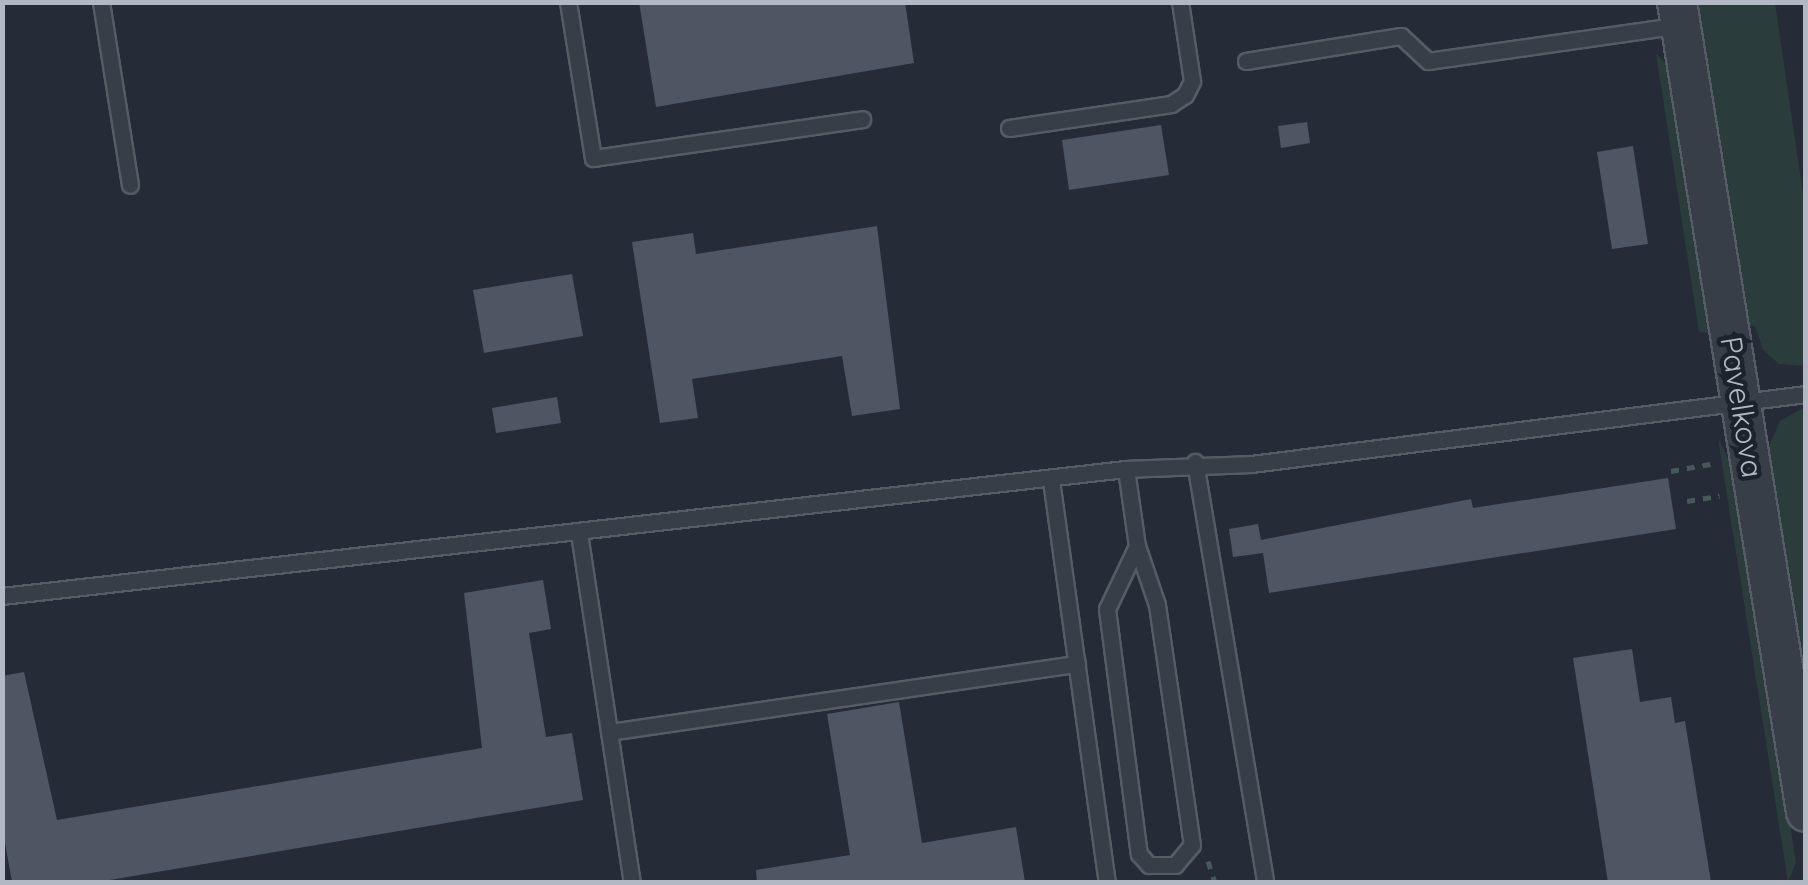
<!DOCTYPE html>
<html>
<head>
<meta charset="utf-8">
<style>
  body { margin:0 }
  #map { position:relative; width:1808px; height:885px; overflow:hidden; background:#252c37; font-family:Quicksand,sans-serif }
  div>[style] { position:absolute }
  .green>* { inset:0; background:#2b3c3c }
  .building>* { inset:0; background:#4e5663 }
  .path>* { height:5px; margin-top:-2.5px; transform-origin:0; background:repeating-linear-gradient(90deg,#48575a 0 8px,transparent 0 16px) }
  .roads { filter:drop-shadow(2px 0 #565c66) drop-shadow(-2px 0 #565c66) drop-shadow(0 2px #565c66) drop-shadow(0 -2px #565c66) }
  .service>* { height:15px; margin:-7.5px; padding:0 7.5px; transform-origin:7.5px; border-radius:7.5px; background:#383e48 }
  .tertiary>* { height:38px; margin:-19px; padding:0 19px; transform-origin:19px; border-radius:19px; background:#383e48 }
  span { translate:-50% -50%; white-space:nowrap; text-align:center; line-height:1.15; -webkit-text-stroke:9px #1d232d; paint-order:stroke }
  .street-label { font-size:30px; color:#b3b9c4 }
  .frame { position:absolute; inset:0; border:5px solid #b3b9c4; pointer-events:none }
</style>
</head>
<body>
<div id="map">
  <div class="green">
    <i style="clip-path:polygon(1696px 3px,1775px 3px,1805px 208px,1805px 366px,1779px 364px,1763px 350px,1755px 326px,1746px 327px)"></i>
    <i style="clip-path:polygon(1656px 53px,1671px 70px,1714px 334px,1699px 332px)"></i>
    <i style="clip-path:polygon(1805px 407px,1805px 710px,1767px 450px,1780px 421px)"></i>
    <i style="clip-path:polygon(1718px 438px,1735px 473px,1796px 862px,1788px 882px)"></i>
  </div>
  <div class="building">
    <i style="clip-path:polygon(639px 2px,905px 2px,914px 63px,656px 107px)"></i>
    <i style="clip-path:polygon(1307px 122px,1310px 143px,1281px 148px,1278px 126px)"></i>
    <i style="clip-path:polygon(1161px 125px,1169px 175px,1069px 190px,1062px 140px)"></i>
    <i style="clip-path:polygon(1633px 146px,1648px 244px,1612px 249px,1597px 152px)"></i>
    <i style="clip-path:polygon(877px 226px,900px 409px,852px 416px,842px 356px,692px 379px,698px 418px,660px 423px,632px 242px,693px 233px,696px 254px)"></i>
    <i style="clip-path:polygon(572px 274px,583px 336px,484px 353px,473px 290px)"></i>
    <i style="clip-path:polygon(557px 397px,561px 423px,496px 433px,492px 408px)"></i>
    <i style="clip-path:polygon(1668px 478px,1676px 529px,1269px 593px,1263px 553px,1233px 557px,1229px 529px,1258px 524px,1261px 540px,1471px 499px,1473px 508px)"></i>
    <i style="clip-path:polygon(543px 580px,551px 629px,529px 633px,546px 737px,572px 733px,583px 800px,98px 882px,12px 882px,2px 826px,2px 676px,24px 672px,57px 820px,482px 748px,464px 593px)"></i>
    <i style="clip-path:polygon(1632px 649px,1640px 702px,1671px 697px,1675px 723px,1685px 721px,1711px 882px,1608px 882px,1573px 658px)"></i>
    <i style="clip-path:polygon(899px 702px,922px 843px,1016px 827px,1025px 882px,757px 882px,756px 870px,850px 855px,827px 714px)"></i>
  </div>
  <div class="path">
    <i style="left:1671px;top:471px;width:45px;rotate:-10.3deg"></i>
    <i style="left:1687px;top:501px;width:33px;rotate:-9deg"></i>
    <i style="left:1208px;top:861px;width:22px;rotate:72deg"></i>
  </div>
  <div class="roads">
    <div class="service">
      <i style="left:101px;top:2px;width:185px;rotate:81deg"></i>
      <i style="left:568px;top:2px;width:158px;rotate:80.9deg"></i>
      <i style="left:593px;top:158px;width:272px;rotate:-8.2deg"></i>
      <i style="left:1246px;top:61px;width:157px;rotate:-9.2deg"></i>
      <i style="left:1401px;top:36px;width:37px;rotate:43deg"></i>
      <i style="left:1428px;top:61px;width:255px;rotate:-8.1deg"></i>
      <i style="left:1009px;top:128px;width:164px;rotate:-8.4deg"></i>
      <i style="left:1171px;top:104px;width:17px;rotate:-33deg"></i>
      <i style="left:1185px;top:95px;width:16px;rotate:-63deg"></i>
      <i style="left:1192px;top:81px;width:80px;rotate:-98.6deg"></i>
      <i style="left:1195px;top:462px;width:426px;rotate:80.5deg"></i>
      <i style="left:1126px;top:469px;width:78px;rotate:81.9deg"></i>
      <i style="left:1137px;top:546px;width:70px;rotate:115.5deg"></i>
      <i style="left:1107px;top:609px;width:247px;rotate:82.6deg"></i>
      <i style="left:1139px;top:854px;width:15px;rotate:48deg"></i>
      <i style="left:1149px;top:865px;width:26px"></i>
      <i style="left:1175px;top:865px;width:26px;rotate:-50deg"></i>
      <i style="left:1192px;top:845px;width:243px;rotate:-98.3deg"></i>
      <i style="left:1157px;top:605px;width:62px;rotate:-108.7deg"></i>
      <i style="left:1051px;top:480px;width:406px;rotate:82.1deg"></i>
      <i style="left:579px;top:533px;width:353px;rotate:81.4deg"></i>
      <i style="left:2px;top:596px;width:1131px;rotate:-6.45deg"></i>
      <i style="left:1126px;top:469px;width:125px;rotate:-2.3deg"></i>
      <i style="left:1251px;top:464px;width:559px;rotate:-7.19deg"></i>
      <i style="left:609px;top:732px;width:473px;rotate:-8.3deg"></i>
    </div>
    <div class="tertiary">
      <i style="left:1677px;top:2px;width:820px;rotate:80.95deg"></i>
    </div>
  </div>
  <div class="street-label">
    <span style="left:1742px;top:407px;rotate:81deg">Pavelkova</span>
  </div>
  <div class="frame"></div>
</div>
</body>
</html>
